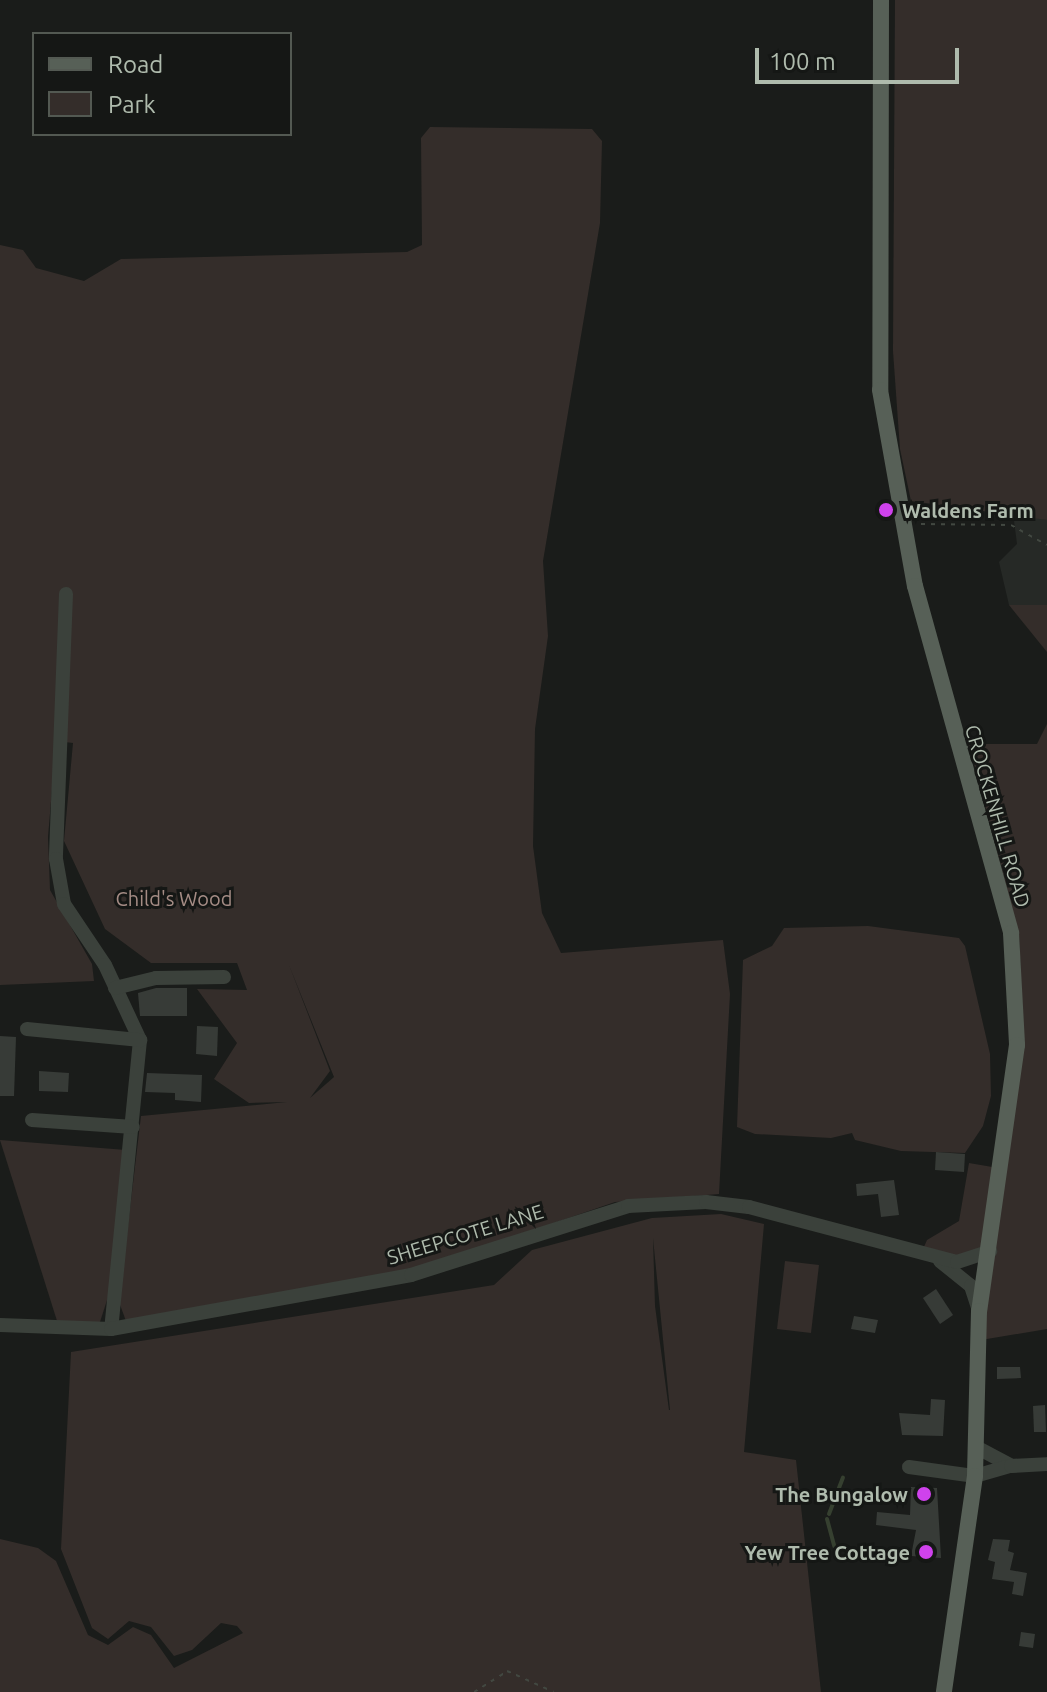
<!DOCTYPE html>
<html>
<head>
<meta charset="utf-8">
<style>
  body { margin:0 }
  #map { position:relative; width:1047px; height:1692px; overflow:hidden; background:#1a1c1a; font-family:Ubuntu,sans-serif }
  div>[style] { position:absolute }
  .built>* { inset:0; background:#262926 }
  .green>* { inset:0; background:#342d2a }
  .stream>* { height:4px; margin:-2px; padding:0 2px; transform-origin:2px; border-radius:2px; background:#364030 }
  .building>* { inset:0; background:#373b37 }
  .path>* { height:2px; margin-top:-1px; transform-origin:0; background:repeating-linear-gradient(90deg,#424841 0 4px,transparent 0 10px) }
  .minor>* { height:14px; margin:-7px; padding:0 7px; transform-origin:7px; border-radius:7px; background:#3b413b }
  .major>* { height:16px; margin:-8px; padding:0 8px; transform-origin:8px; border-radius:8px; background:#576057 }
  .dots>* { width:22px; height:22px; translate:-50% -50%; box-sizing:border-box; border:4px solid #151715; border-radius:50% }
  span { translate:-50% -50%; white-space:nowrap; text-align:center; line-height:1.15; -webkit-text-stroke:6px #151715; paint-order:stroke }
  .poi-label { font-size:20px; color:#afbbad; font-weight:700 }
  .left { translate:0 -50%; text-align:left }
  .right { translate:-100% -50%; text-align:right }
  .street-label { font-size:20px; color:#afbbad }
  .park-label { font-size:20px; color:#a58c85 }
  .legend { position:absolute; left:32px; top:32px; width:260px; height:104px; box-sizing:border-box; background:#151715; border:2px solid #535952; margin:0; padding:10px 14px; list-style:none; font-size:24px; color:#afbbad }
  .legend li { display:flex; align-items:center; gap:16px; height:40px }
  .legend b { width:40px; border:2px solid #535952 }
  .scale { position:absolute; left:755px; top:48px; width:204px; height:36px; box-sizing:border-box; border:4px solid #afbbad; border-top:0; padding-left:10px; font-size:24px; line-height:28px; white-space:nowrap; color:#afbbad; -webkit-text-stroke:6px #151715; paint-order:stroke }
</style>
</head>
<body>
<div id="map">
  <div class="built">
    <i style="clip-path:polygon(1013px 513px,1047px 520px,1047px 605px,1009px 605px,999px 562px,1017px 544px)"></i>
  </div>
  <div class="green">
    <i style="clip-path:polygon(895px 0,1047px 0,1047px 520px,911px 501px,900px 449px,893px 351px)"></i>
    <i style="clip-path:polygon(evenodd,430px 127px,592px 129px,602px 141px,600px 223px,543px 561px,548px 636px,535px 729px,533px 846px,542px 913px,561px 953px,723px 940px,730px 994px,719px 1194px,615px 1202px,432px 1265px,126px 1321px,119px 1302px,141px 1116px,287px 1102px,249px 1103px,214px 1079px,237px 1043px,197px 989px,247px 990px,237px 963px,151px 963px,105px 929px,64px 841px,73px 743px,56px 741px,48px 837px,50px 890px,92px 964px,94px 981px,0 985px,0 245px,23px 250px,36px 268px,84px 281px,121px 259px,407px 252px,422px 245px,421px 138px,430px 127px,289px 965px,334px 1077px,310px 1098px,330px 1071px,289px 965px)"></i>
    <i style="clip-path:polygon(1009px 605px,1047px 605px,1047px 652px)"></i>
    <i style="clip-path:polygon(1047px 724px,1047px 1329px,981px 1340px,1024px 1045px,1019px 935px,969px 744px,1037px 744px)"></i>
    <i style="clip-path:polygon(868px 926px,959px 938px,965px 946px,990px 1054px,991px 1096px,983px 1126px,965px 1153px,901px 1151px,855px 1140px,852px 1133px,831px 1138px,755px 1134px,737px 1127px,743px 960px,772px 946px,784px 928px)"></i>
    <i style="clip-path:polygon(0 1140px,126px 1150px,109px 1294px,99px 1325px,58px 1324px)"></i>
    <i style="clip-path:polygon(969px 1163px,998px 1168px,987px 1248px,957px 1258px,923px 1249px,927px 1240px,959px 1221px)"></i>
    <i style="clip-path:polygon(evenodd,721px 1214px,764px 1224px,744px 1452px,796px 1460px,821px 1692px,0 1692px,0 1539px,38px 1548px,56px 1561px,88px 1635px,108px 1645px,133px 1627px,151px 1635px,174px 1668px,243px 1633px,237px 1626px,221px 1623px,192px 1650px,174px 1656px,151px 1627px,129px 1621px,108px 1639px,92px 1628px,61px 1549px,71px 1352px,494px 1285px,532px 1250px,652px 1218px,721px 1214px,653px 1238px,670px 1410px,669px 1410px,655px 1306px,653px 1238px)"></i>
    <i style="clip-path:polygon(785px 1261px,819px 1265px,811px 1333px,777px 1329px)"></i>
  </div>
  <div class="stream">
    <i style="left:829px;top:1514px;width:39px;rotate:-69deg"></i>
    <i style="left:827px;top:1519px;width:28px;rotate:75deg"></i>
  </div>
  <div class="building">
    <i style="clip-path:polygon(156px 988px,187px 988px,187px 1016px,140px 1016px,138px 993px)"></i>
    <i style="clip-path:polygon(197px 1026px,218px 1027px,217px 1056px,196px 1054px)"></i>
    <i style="clip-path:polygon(0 1036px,16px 1037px,14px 1096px,0 1096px)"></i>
    <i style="clip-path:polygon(39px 1071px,69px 1073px,68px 1092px,39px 1091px)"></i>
    <i style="clip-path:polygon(147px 1073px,202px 1075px,201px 1102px,175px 1100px,175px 1093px,145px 1092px)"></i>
    <i style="clip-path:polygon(936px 1152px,965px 1154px,964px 1172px,935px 1170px)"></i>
    <i style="clip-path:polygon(894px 1180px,899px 1215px,881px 1217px,878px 1194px,857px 1196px,856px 1184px)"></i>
    <i style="clip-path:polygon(936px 1289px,953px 1315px,940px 1324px,923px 1298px)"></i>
    <i style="clip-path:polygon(854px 1316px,878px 1320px,875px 1333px,851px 1329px)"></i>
    <i style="clip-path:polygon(997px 1367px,1020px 1367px,1021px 1378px,997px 1379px)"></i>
    <i style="clip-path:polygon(931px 1399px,945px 1400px,943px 1436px,902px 1435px,899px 1413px,930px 1415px)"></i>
    <i style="clip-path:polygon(1045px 1405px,1046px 1432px,1034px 1432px,1033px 1406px)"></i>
    <i style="clip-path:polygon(911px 1487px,937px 1488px,941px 1558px,911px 1556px,916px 1530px,876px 1525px,877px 1512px,910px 1515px)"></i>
    <i style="clip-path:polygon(993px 1539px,1010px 1540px,1008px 1551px,1014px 1553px,1010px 1570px,1027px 1573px,1023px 1596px,1012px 1594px,1014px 1582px,992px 1579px,995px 1562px,988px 1560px)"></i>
    <i style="clip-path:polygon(1021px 1632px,1035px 1634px,1033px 1648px,1019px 1646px)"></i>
  </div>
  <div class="path">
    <i style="left:921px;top:524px;width:90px;rotate:0.6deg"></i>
    <i style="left:1011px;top:525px;width:41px;rotate:29.1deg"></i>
    <i style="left:474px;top:1692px;width:39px;rotate:-32deg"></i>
    <i style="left:507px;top:1671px;width:51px;rotate:24.1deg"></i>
  </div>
  <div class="minor">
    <i style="left:66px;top:594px;width:265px;rotate:92.2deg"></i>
    <i style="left:56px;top:859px;width:46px;rotate:79.9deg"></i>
    <i style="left:64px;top:904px;width:73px;rotate:56.1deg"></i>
    <i style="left:105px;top:965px;width:83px;rotate:65deg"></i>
    <i style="left:140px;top:1040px;width:290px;rotate:95.7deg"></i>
    <i style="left:115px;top:988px;width:42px;rotate:-13.7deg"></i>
    <i style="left:156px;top:978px;width:68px;rotate:-0.8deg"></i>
    <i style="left:27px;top:1029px;width:114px;rotate:5.6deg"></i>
    <i style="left:32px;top:1120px;width:101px;rotate:4deg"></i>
    <i style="left:940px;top:1261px;width:40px;rotate:39deg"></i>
    <i style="left:971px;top:1286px;width:26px;rotate:72deg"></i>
    <i style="left:0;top:1325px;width:111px;rotate:2.1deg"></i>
    <i style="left:111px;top:1329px;width:305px;rotate:-10.2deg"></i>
    <i style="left:411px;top:1275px;width:228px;rotate:-17.6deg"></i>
    <i style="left:628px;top:1206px;width:78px;rotate:-2.9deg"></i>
    <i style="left:706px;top:1202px;width:43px;rotate:6.6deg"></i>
    <i style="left:749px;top:1207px;width:215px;rotate:14.8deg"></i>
    <i style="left:957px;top:1262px;width:35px;rotate:-18deg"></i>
    <i style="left:976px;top:1447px;width:40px;rotate:28deg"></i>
    <i style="left:909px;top:1467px;width:67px;rotate:7.8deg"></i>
    <i style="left:975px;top:1476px;width:37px;rotate:-16deg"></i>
    <i style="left:1011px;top:1466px;width:36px;rotate:-3deg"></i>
  </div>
  <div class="major">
    <i style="left:881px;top:0;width:390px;rotate:90.1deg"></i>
    <i style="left:880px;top:390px;width:199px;rotate:79.9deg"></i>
    <i style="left:915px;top:586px;width:360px;rotate:74.5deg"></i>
    <i style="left:1011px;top:933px;width:112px;rotate:86.9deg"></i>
    <i style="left:1017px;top:1045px;width:269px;rotate:98.1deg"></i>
    <i style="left:979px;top:1311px;width:165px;rotate:91.4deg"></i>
    <i style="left:975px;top:1476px;width:218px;rotate:98.2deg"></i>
  </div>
  <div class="dots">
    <i style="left:886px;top:510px;background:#cf42ec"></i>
    <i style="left:924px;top:1494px;background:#cf42ec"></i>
    <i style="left:926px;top:1552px;background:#cf42ec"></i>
  </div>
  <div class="poi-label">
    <span class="left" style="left:902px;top:510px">Waldens Farm</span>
    <span class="right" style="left:908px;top:1494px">The Bungalow</span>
    <span class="right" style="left:910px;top:1552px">Yew Tree Cottage</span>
  </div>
  <div class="street-label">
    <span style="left:998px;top:816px;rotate:74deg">CROCKENHILL ROAD</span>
    <span style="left:465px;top:1234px;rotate:-17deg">SHEEPCOTE LANE</span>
  </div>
  <div class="park-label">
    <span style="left:174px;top:898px">Child's Wood</span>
  </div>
  <ul class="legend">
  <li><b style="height:10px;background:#576057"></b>Road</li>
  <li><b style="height:22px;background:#342d2a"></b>Park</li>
  </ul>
  <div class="scale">100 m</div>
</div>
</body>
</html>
